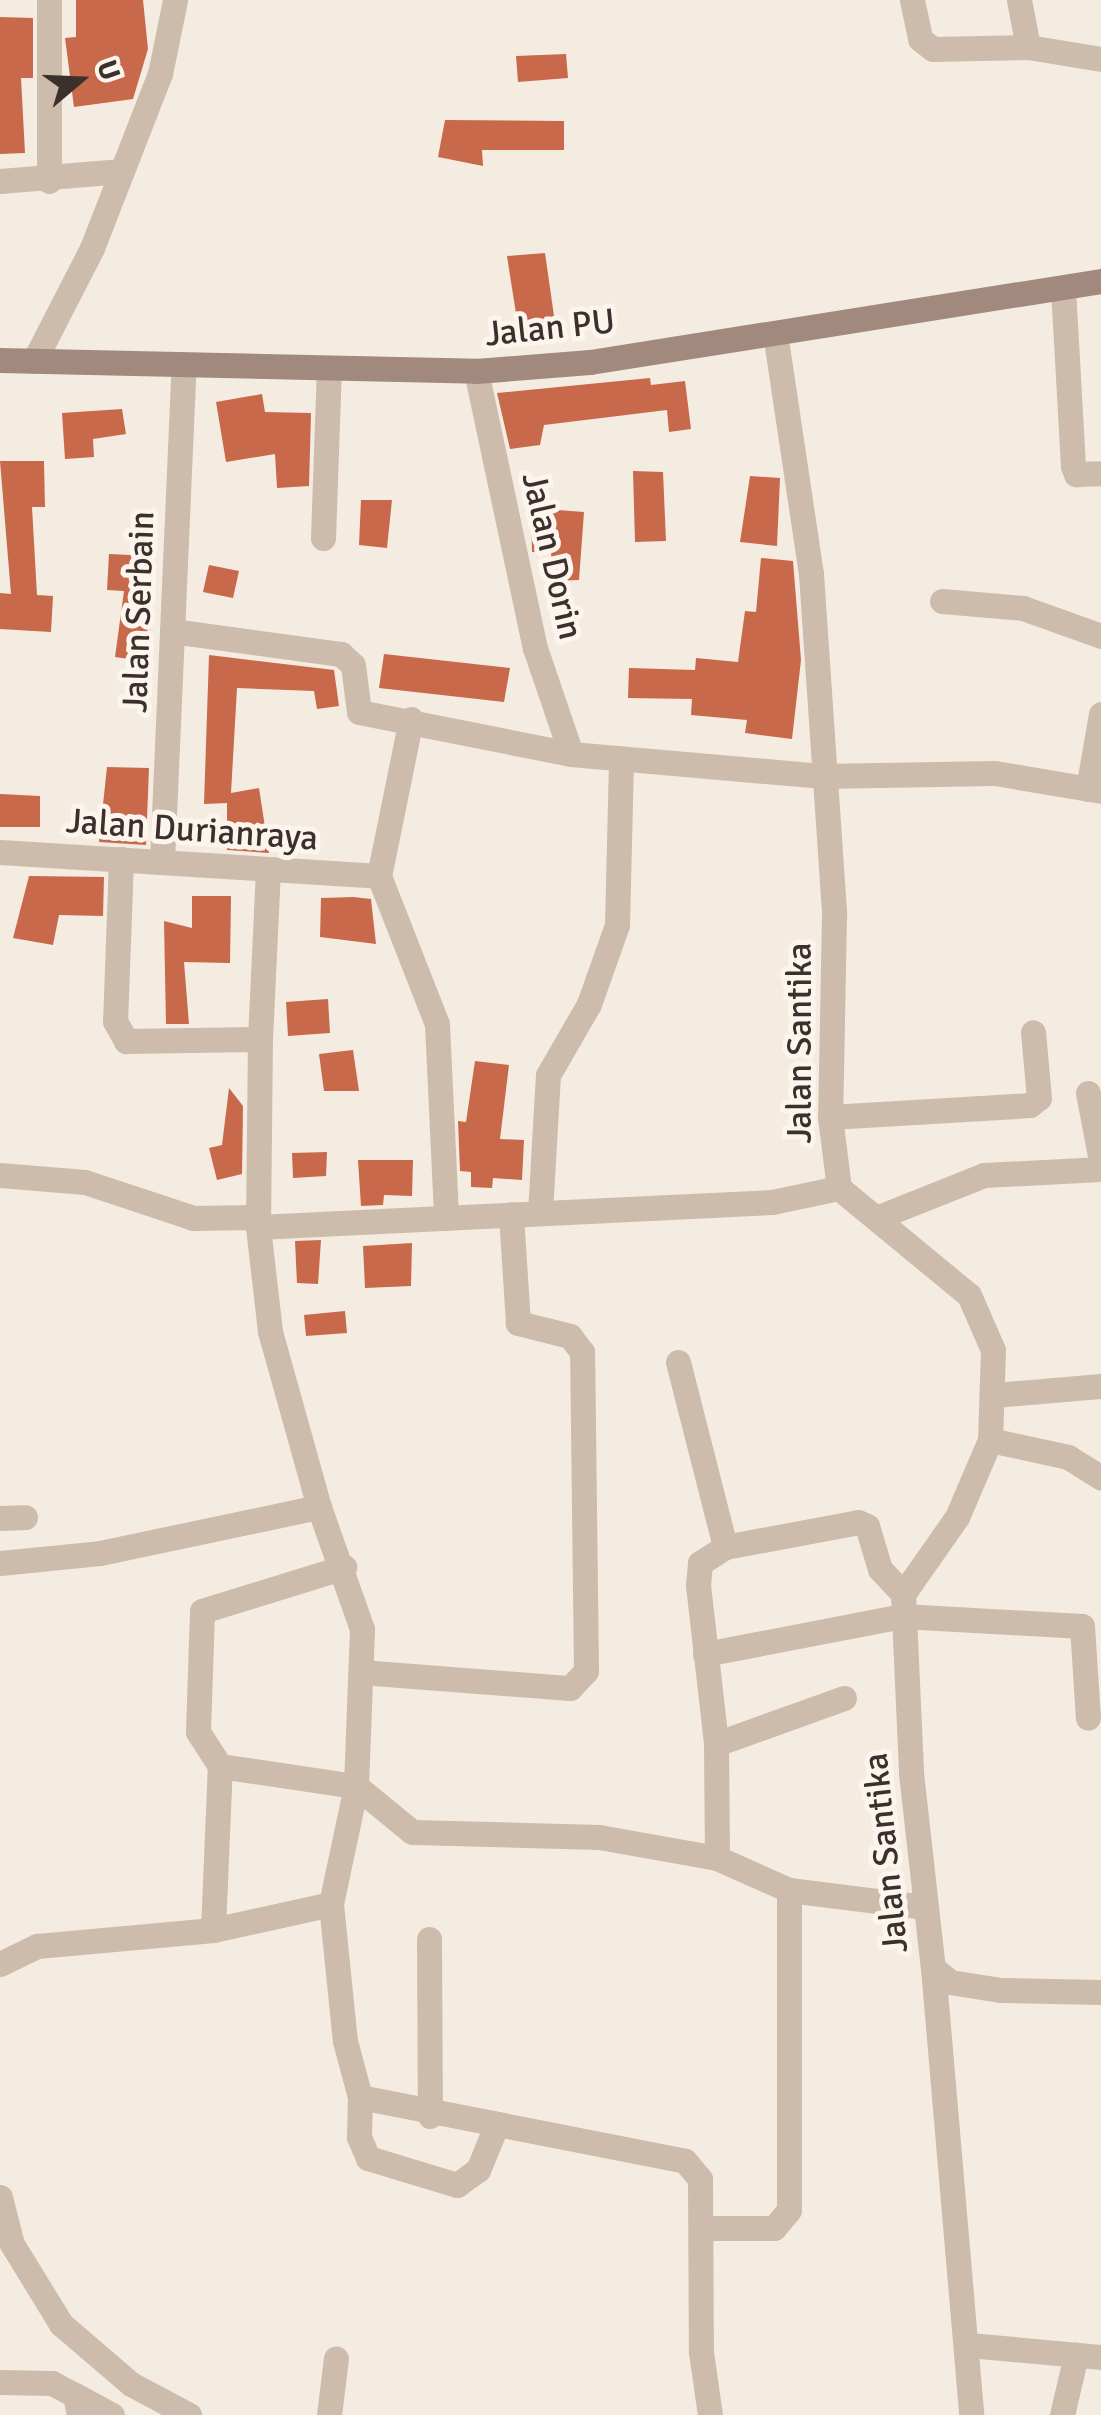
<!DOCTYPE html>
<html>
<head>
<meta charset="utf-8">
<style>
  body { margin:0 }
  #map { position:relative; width:1101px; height:2415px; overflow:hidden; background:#f4ebe1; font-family:Signika,sans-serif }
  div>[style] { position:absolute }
  .building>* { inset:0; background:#c8694b }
  .street>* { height:25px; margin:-12.5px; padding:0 12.5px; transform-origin:12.5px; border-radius:12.5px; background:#cdbbac }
  .secondary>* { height:25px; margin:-12.5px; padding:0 12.5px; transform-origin:12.5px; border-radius:12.5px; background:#a18a7d }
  span { translate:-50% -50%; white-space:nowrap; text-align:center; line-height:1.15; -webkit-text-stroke:10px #fbf5ee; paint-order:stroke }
  .street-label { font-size:35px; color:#3b302b }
  .north { position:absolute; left:30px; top:30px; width:100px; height:100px; -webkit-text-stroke:8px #fbf5ee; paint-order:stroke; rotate:71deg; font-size:28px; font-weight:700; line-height:40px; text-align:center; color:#3b302b }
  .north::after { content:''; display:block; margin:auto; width:35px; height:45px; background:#3b302b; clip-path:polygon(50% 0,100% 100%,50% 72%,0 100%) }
</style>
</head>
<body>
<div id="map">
  <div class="building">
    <i style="clip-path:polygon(76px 0,143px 0,148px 49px,133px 99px,74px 107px,65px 38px,76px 37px)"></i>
    <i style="clip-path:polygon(0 17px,33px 18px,33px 78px,21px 78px,25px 153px,0 154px)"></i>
    <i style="clip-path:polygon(566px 54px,568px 78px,518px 82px,516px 56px)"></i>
    <i style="clip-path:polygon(445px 120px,564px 121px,564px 150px,482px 150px,483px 166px,438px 157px)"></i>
    <i style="clip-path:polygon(545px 253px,556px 330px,520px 339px,507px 256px)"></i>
    <i style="clip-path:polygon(650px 378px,651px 385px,685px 381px,691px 429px,669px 432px,667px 410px,544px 425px,540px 445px,510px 449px,497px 393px)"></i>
    <i style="clip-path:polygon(262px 394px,265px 412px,311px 413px,309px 486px,277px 488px,275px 454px,226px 462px,216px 402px)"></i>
    <i style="clip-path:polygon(122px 409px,126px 434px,93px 439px,94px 457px,65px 459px,62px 413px)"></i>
    <i style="clip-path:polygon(0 461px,44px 461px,45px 507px,32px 507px,37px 595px,53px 596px,51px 632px,0 629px,0 593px,11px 594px)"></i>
    <i style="clip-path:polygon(633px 471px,663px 472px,666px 541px,635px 542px)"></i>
    <i style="clip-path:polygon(750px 476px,780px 478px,777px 546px,740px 542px)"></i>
    <i style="clip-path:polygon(361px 500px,392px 500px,387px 548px,359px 545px)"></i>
    <i style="clip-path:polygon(531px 508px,584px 512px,579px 580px,553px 581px,551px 552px,532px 552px)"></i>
    <i style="clip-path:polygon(109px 554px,152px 556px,150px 662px,115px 657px,124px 591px,107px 590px)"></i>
    <i style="clip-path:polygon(761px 558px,793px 561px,801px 660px,792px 739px,745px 733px,747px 720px,691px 715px,692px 699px,628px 698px,629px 668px,695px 670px,696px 658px,738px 662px,745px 611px,756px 612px)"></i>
    <i style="clip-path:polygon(209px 565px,239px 571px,233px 598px,203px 592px)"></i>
    <i style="clip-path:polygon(384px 654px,510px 668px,504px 702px,379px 688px)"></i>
    <i style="clip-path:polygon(209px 655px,334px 670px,339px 706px,317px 709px,314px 691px,237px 688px,231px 793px,259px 788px,269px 853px,227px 850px,227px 803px,204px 804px)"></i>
    <i style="clip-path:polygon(107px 767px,149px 768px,146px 845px,99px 842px)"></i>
    <i style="clip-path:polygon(0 794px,40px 796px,40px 827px,0 827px)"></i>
    <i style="clip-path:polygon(29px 876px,104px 877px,103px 916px,59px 915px,53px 945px,13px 938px)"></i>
    <i style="clip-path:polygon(192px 896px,231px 896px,230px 963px,184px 962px,189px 1024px,166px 1024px,164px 921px,192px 928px)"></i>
    <i style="clip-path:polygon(353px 897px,371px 899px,376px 944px,320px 937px,321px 898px)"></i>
    <i style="clip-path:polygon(328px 999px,330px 1033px,288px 1036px,286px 1002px)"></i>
    <i style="clip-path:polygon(353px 1050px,359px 1091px,324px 1091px,319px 1054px)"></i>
    <i style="clip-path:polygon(475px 1061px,509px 1065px,500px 1139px,524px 1140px,522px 1180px,493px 1178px,492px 1188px,471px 1187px,471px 1172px,460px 1171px,458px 1121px,466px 1122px)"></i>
    <i style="clip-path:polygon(229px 1088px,243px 1106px,242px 1174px,217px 1180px,209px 1148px,222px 1145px)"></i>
    <i style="clip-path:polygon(327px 1152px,326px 1176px,293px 1178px,292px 1153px)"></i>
    <i style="clip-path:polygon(358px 1160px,413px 1160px,412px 1196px,384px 1195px,383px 1205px,361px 1206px)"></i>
    <i style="clip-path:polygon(321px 1240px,318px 1284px,297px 1283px,295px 1241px)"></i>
    <i style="clip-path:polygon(412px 1243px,411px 1286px,365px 1288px,363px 1246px)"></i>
    <i style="clip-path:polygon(345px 1311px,347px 1333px,306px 1336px,304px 1315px)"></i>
  </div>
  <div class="street">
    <i style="left:912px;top:0;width:40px;rotate:78deg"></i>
    <i style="left:920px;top:39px;width:16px;rotate:38deg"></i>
    <i style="left:933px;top:49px;width:95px;rotate:-1.2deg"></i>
    <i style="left:1028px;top:47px;width:74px;rotate:9.3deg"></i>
    <i style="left:1019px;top:0;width:48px;rotate:79.2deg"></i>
    <i style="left:0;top:181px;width:122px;rotate:-4.7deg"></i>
    <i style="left:49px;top:181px;width:181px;rotate:-90deg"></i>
    <i style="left:1063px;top:288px;width:178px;rotate:86.8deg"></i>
    <i style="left:1073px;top:466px;width:9px;rotate:69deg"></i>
    <i style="left:1076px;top:474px;width:25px;rotate:-2deg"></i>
    <i style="left:775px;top:333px;width:244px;rotate:81.5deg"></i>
    <i style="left:811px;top:574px;width:342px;rotate:86.1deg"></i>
    <i style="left:834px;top:915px;width:202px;rotate:91.1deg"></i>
    <i style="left:830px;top:1117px;width:72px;rotate:82.8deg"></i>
    <i style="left:839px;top:1188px;width:168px;rotate:39.5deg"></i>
    <i style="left:969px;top:1295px;width:60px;rotate:66.4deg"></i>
    <i style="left:993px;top:1350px;width:90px;rotate:91.9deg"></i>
    <i style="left:990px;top:1440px;width:84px;rotate:113.2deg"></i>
    <i style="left:957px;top:1517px;width:94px;rotate:125deg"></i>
    <i style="left:903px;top:1594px;width:179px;rotate:87.4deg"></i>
    <i style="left:911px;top:1773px;width:196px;rotate:83.6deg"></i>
    <i style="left:933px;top:1968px;width:22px;rotate:39deg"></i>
    <i style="left:950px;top:1982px;width:52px;rotate:8.9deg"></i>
    <i style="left:1001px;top:1990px;width:100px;rotate:1.1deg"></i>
    <i style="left:34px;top:361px;width:127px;rotate:-62.8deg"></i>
    <i style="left:92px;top:248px;width:187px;rotate:-68.7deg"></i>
    <i style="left:160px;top:74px;width:76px;rotate:-78.5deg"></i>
    <i style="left:476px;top:371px;width:283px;rotate:78deg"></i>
    <i style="left:535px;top:648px;width:112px;rotate:71.2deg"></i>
    <i style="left:323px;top:538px;width:168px;rotate:-88deg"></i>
    <i style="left:942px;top:601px;width:81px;rotate:4.9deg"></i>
    <i style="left:1023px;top:608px;width:83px;rotate:19.7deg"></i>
    <i style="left:172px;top:631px;width:171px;rotate:7.8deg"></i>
    <i style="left:341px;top:654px;width:16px;rotate:43deg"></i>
    <i style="left:353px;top:665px;width:47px;rotate:82.7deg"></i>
    <i style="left:359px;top:712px;width:216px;rotate:11.2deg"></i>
    <i style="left:571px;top:754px;width:251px;rotate:5deg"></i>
    <i style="left:821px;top:776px;width:174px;rotate:-1deg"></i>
    <i style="left:995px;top:773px;width:108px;rotate:9.6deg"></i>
    <i style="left:411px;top:719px;width:160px;rotate:101.5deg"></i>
    <i style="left:379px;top:876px;width:159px;rotate:68.6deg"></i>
    <i style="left:437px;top:1024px;width:194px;rotate:87.3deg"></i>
    <i style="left:1088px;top:789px;width:76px;rotate:-80.2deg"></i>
    <i style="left:0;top:852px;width:380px;rotate:3.6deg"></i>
    <i style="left:121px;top:859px;width:162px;rotate:92.1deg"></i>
    <i style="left:115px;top:1021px;width:23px;rotate:61deg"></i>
    <i style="left:126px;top:1041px;width:134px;rotate:-0.9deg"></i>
    <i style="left:260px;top:1039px;width:167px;rotate:-87.3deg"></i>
    <i style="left:162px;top:861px;width:497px;rotate:-87.5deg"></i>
    <i style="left:1088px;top:1093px;width:69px;rotate:79.2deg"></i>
    <i style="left:830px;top:1117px;width:200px;rotate:-3.4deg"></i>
    <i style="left:1030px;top:1105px;width:11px;rotate:-38deg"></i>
    <i style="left:1039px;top:1098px;width:66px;rotate:-95.2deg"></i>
    <i style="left:0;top:1175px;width:85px;rotate:4.7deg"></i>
    <i style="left:85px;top:1182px;width:114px;rotate:18.4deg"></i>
    <i style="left:193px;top:1218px;width:65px;rotate:-0.9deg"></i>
    <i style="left:540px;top:1213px;width:138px;rotate:-86.7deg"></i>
    <i style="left:548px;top:1075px;width:82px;rotate:-60deg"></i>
    <i style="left:589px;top:1004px;width:84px;rotate:-70.5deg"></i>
    <i style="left:617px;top:925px;width:163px;rotate:-88.6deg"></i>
    <i style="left:876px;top:1218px;width:116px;rotate:-21.7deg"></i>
    <i style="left:984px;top:1175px;width:117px;rotate:-2.9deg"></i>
    <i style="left:258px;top:1227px;width:188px;rotate:-89.4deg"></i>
    <i style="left:678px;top:1362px;width:191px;rotate:75.7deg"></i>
    <i style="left:725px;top:1547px;width:30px;rotate:147deg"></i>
    <i style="left:700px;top:1563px;width:22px;rotate:95deg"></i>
    <i style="left:698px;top:1585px;width:160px;rotate:83.5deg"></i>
    <i style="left:716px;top:1744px;width:114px;rotate:89.5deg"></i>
    <i style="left:995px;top:1395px;width:106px;rotate:-4.9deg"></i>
    <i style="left:990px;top:1440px;width:80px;rotate:12.3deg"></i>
    <i style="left:1068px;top:1457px;width:39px;rotate:32deg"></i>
    <i style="left:319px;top:1507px;width:129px;rotate:70.6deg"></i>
    <i style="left:362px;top:1629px;width:157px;rotate:92.2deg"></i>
    <i style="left:356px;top:1786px;width:72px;rotate:39.4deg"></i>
    <i style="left:412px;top:1832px;width:187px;rotate:1.5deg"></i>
    <i style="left:599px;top:1837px;width:120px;rotate:10.1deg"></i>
    <i style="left:717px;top:1858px;width:79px;rotate:24deg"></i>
    <i style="left:789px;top:1890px;width:138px;rotate:7.1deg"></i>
    <i style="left:0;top:1518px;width:25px;rotate:-2deg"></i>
    <i style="left:725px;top:1547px;width:135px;rotate:-10.6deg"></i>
    <i style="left:858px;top:1522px;width:10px;rotate:24deg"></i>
    <i style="left:867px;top:1526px;width:45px;rotate:73.2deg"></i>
    <i style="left:880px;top:1569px;width:34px;rotate:47deg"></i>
    <i style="left:0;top:1563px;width:100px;rotate:-5.7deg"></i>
    <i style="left:100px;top:1553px;width:224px;rotate:-11.9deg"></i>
    <i style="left:319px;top:1507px;width:183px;rotate:-105.6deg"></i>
    <i style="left:270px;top:1331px;width:105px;rotate:-96.6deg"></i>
    <i style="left:258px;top:1227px;width:515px;rotate:-2.78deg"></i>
    <i style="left:772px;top:1202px;width:68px;rotate:-11.8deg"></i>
    <i style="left:705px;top:1654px;width:201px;rotate:-10.9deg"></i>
    <i style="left:902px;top:1616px;width:180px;rotate:3.2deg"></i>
    <i style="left:1082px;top:1626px;width:92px;rotate:86.3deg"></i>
    <i style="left:361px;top:1672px;width:210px;rotate:4.4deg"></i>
    <i style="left:570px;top:1688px;width:23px;rotate:-47deg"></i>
    <i style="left:586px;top:1671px;width:319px;rotate:-90.7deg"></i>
    <i style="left:582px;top:1352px;width:20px;rotate:-127deg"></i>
    <i style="left:570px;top:1336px;width:54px;rotate:-166deg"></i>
    <i style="left:518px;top:1323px;width:109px;rotate:-93.7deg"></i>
    <i style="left:716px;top:1744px;width:136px;rotate:-19.8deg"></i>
    <i style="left:220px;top:1766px;width:40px;rotate:-122.9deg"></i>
    <i style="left:198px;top:1732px;width:121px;rotate:-88.1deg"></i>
    <i style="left:202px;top:1611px;width:149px;rotate:-17.2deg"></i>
    <i style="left:213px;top:1930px;width:164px;rotate:-87.6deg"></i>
    <i style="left:220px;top:1766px;width:137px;rotate:8.4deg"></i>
    <i style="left:356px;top:1786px;width:121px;rotate:102deg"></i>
    <i style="left:331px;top:1904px;width:138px;rotate:84.2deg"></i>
    <i style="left:345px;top:2041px;width:58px;rotate:75deg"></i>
    <i style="left:360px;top:2097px;width:331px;rotate:11.1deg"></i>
    <i style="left:685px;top:2161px;width:23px;rotate:50deg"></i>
    <i style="left:700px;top:2179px;width:173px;rotate:89.7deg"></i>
    <i style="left:701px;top:2352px;width:64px;rotate:81.9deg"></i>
    <i style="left:429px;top:1939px;width:177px;rotate:89.7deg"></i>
    <i style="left:0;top:1964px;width:41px;rotate:-25.9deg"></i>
    <i style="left:37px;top:1946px;width:177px;rotate:-5.2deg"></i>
    <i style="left:213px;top:1930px;width:121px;rotate:-12.4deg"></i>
    <i style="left:933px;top:1968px;width:449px;rotate:85.1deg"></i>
    <i style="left:360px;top:2097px;width:40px;rotate:91.4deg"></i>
    <i style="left:359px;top:2137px;width:23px;rotate:67deg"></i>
    <i style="left:368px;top:2158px;width:93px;rotate:16.9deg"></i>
    <i style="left:457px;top:2185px;width:26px;rotate:-36deg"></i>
    <i style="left:478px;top:2170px;width:50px;rotate:-67.6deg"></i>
    <i style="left:0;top:2197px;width:49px;rotate:75.7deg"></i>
    <i style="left:12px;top:2244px;width:94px;rotate:58.5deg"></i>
    <i style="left:61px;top:2324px;width:92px;rotate:40.6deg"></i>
    <i style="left:131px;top:2384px;width:66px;rotate:28.1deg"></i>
    <i style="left:703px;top:2228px;width:71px"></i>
    <i style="left:774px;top:2228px;width:23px;rotate:-50deg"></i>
    <i style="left:789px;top:2210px;width:320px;rotate:-90deg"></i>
    <i style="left:969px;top:2345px;width:133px;rotate:5.2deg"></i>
    <i style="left:0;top:2382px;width:52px;rotate:1.1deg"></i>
    <i style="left:52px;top:2383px;width:26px;rotate:28deg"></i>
    <i style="left:75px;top:2395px;width:20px;rotate:79deg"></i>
    <i style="left:75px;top:2395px;width:42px;rotate:28.4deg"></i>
    <i style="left:329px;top:2415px;width:57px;rotate:-83deg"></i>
    <i style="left:1062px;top:2415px;width:62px;rotate:-76.9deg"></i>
  </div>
  <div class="secondary">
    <i style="left:0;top:360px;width:476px;rotate:1.3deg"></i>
    <i style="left:476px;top:371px;width:114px;rotate:-4.5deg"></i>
    <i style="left:590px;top:362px;width:517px;rotate:-9.01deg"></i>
  </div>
  <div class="street-label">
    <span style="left:550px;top:328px;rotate:-6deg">Jalan PU</span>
    <span style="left:552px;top:556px;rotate:77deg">Jalan Dorin</span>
    <span style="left:139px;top:612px;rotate:-88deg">Jalan Serbain</span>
    <span style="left:192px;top:830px;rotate:4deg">Jalan Durianraya</span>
    <span style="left:800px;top:1043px;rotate:-90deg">Jalan Santika</span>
    <span style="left:886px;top:1853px;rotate:-96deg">Jalan Santika</span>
  </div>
  <div class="north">U</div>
</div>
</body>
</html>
